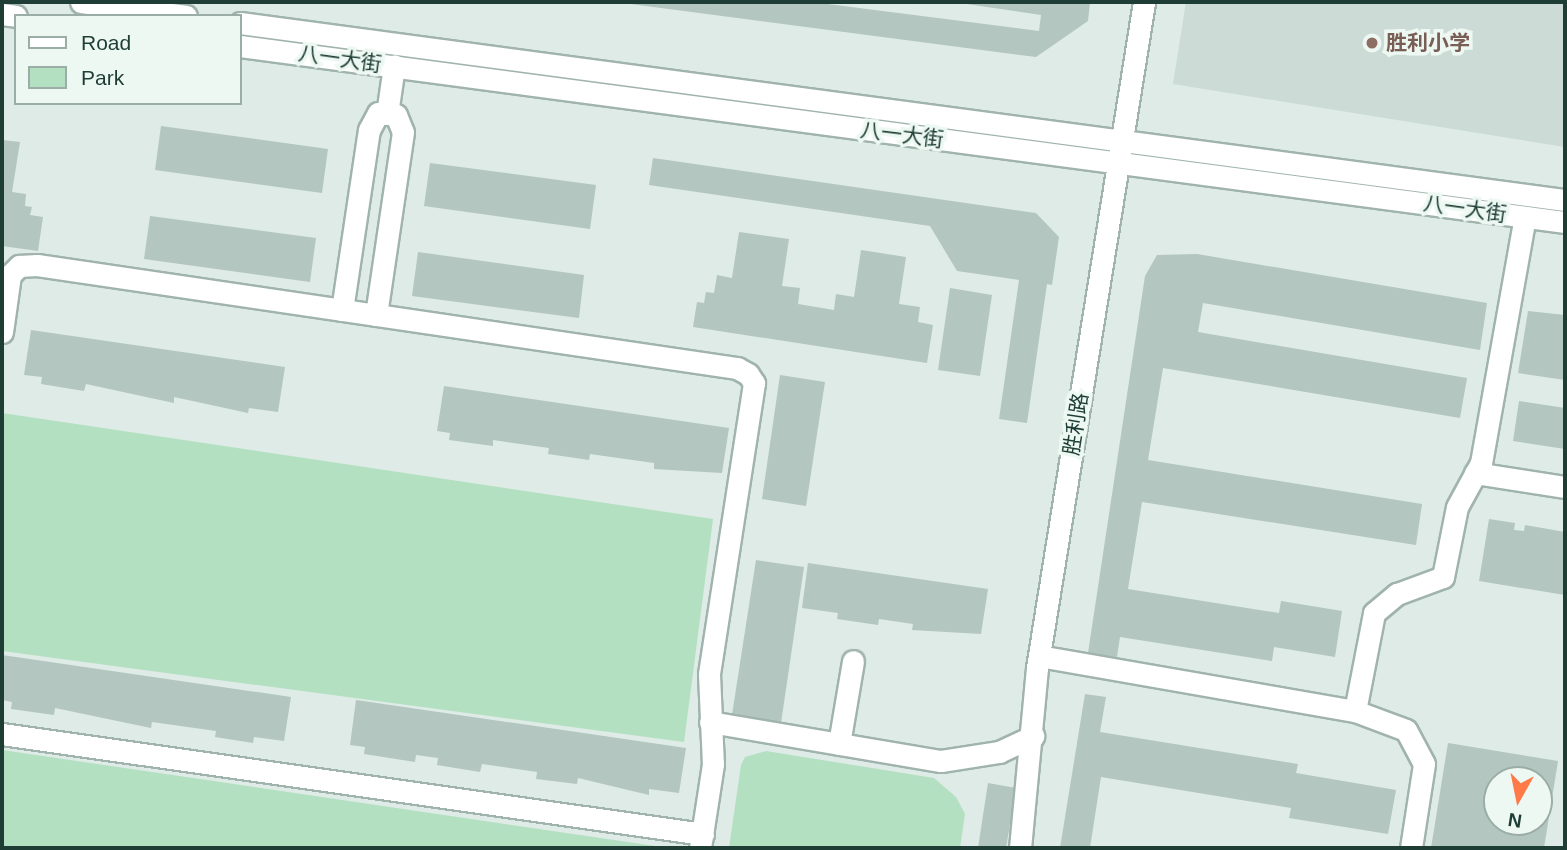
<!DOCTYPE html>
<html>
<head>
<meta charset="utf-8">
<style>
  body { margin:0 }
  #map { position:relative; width:1567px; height:850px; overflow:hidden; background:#deebe6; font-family:Helvetica,"Noto Sans SC",sans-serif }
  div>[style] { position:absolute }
  .built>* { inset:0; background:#ccdbd5 }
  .green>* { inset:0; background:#b3e0c1 }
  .building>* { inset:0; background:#b3c6bf }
  .roads { filter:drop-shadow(2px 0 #a0b3ad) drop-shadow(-2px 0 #a0b3ad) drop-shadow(0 2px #a0b3ad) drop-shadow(0 -2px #a0b3ad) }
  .minor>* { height:21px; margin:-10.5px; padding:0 10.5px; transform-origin:10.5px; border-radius:10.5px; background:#fff }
  .dots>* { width:19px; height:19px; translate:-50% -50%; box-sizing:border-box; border:4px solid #eef8f3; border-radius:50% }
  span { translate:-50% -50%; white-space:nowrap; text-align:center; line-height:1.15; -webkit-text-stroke:7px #eef8f3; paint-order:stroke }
  .education-label { font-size:21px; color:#785e54; font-weight:700 }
  .left { translate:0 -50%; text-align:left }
  .street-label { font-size:21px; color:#1d3d35 }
  .frame { position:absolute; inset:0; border:4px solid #1d3d35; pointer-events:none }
  .legend { position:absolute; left:14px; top:14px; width:228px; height:91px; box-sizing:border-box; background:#eef8f3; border:2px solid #9aada7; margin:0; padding:9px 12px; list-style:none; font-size:21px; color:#1d3d35 }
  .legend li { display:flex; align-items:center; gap:14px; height:35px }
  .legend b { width:35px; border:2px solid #9aada7 }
  .north { position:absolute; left:1483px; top:766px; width:70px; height:70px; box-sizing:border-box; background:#eef8f3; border:2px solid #9aada7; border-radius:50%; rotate:189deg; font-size:19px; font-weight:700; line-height:28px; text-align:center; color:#1d3d35 }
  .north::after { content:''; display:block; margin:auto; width:24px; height:32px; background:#ff7a48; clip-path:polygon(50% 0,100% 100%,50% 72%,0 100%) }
</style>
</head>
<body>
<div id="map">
  <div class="built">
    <i style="clip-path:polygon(1186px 2px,1565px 2px,1565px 147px,1173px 84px)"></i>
  </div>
  <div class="green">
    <i style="clip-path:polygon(2px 413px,713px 519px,684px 742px,2px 651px)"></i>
    <i style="clip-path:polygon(2px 750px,655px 846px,655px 848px,2px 848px)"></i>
    <i style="clip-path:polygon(766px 751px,934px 778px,956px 797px,965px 814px,960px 848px,729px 848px,741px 765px,745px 757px)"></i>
  </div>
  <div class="building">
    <i style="clip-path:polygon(812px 2px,1039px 31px,1041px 15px,953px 2px,1090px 2px,1088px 21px,1036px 57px,623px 3px)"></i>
    <i style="clip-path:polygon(161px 126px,328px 149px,322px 193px,155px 170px)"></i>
    <i style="clip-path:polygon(2px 140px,20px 142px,12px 192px,26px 194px,25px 206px,32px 207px,30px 215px,43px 217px,38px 251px,2px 246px)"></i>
    <i style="clip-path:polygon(653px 158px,1036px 213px,1059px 237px,1052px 285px,1047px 284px,1027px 423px,999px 419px,1019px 280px,957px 271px,930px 226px,649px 185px)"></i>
    <i style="clip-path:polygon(430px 163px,596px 185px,590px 229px,424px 206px)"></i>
    <i style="clip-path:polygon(150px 216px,316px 238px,310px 282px,144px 259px)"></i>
    <i style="clip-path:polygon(739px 232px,789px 239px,782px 286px,800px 288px,798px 304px,834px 310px,836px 294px,854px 297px,861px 250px,906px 257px,899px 304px,920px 307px,918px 322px,933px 325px,927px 363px,693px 327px,697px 302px,704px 303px,706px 292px,714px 293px,717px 275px,732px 278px)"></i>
    <i style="clip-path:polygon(418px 252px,584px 275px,579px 318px,412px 296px)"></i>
    <i style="clip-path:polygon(1197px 254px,1487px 303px,1480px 350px,1203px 303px,1198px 332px,1467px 378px,1460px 418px,1163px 368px,1148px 460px,1422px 504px,1416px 545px,1142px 502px,1128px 589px,1279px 613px,1281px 601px,1342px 611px,1335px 657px,1274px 647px,1272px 661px,1120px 637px,1117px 657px,1088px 653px,1145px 276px,1157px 255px)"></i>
    <i style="clip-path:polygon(950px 288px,992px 295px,980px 376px,938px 370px)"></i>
    <i style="clip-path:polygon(1528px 311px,1565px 315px,1565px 380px,1518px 373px)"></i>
    <i style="clip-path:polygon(31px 330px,285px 367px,278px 412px,249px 408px,248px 413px,174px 397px,174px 403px,86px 384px,84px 391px,41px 384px,42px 377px,24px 375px)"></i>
    <i style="clip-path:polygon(780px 375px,825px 382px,806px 506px,762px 499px)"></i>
    <i style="clip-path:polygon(444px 386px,729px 428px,722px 473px,654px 469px,654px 463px,590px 454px,589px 460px,548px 454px,549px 448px,493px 440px,493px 446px,449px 440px,450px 433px,437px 431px)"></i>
    <i style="clip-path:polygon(1519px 401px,1565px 408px,1565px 449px,1513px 441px)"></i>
    <i style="clip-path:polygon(1489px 519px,1515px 523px,1514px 530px,1524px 531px,1525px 525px,1565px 532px,1565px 595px,1479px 581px)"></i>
    <i style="clip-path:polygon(756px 560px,804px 567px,781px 723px,732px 715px)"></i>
    <i style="clip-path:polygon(808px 563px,988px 589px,981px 634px,912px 630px,913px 624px,879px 619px,878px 625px,837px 619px,838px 613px,802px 608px)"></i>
    <i style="clip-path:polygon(2px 655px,291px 697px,284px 741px,254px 737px,253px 743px,215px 737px,216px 731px,152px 722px,151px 728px,55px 708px,54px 715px,11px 709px,12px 702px,2px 700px)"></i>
    <i style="clip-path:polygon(1085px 694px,1106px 697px,1100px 732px,1298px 764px,1296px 773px,1396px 790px,1388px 834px,1289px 818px,1291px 808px,1101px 777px,1090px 848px,1060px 848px)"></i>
    <i style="clip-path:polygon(356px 700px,686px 748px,679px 793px,649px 789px,649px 795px,578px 778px,577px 784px,536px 779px,537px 772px,482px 764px,480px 772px,437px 765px,438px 758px,416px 755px,415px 762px,364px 754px,365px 747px,350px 745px)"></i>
    <i style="clip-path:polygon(evenodd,1448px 743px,1558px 761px,1544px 848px,1431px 848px,1448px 743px,1497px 780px,1539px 780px,1539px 822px,1497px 822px,1497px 780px)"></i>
    <i style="clip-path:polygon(988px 783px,1016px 788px,1006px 848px,978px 848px)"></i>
  </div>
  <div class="roads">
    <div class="minor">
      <i style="left:81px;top:2px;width:106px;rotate:7.6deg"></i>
      <i style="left:2px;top:14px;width:14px;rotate:8deg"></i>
      <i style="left:240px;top:23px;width:1337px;rotate:7.61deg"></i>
      <i style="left:240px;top:46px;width:1337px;rotate:7.57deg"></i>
      <i style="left:387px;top:114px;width:49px;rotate:-81.7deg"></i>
      <i style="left:342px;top:310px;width:182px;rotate:-81.5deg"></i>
      <i style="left:369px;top:130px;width:19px;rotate:-62deg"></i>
      <i style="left:378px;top:113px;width:18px;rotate:6deg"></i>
      <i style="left:396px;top:115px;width:18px;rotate:68deg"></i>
      <i style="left:403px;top:132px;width:185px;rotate:98.4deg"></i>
      <i style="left:2px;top:332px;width:58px;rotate:-82deg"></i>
      <i style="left:10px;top:275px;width:13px;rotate:-45deg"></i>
      <i style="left:19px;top:266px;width:18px;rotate:-3deg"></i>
      <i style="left:37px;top:265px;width:708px;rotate:8.37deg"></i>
      <i style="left:737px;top:368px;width:13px;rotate:29deg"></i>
      <i style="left:748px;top:374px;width:11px;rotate:56deg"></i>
      <i style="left:754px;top:383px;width:294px;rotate:98.8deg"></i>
      <i style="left:709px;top:674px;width:90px;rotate:87.5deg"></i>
      <i style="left:713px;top:764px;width:85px;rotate:98.8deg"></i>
      <i style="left:1475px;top:473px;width:91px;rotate:8.8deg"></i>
      <i style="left:1039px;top:656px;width:321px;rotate:9.9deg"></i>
      <i style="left:1355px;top:711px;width:54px;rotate:20.4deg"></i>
      <i style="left:1406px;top:730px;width:38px;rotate:62deg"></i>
      <i style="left:1424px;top:764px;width:85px;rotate:98.8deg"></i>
      <i style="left:1355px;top:711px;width:100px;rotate:-79deg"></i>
      <i style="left:1374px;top:613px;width:30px;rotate:-40deg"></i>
      <i style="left:1397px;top:594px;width:49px;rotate:-20.3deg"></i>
      <i style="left:1443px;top:577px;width:71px;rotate:-78.7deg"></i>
      <i style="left:1457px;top:507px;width:50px;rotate:-61.4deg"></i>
      <i style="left:1481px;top:463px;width:250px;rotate:-79.9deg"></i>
      <i style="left:710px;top:722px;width:234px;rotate:9.6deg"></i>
      <i style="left:941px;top:761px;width:59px;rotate:-8.8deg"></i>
      <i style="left:999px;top:752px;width:38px;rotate:-25deg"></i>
      <i style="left:2px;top:734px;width:708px;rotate:8.12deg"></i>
      <i style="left:839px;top:744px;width:84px;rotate:-80.4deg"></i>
      <i style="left:1020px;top:848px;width:181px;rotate:-84.6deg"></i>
      <i style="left:1037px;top:668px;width:675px;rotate:-80.87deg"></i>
    </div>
  </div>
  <div class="dots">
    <i style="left:1372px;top:43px;background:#8d6e63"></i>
  </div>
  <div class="education-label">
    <span class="left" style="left:1386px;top:43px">胜利小学</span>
  </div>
  <div class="street-label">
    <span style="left:340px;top:59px;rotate:8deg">八一大街</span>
    <span style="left:902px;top:135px;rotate:7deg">八一大街</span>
    <span style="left:1465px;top:209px;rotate:8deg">八一大街</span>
    <span style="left:1076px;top:424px;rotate:-81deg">胜利路</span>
  </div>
  <div class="frame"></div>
  <ul class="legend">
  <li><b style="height:9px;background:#fff"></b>Road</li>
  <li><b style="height:19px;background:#b3e0c1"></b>Park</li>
  </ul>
  <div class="north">N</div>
</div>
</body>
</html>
